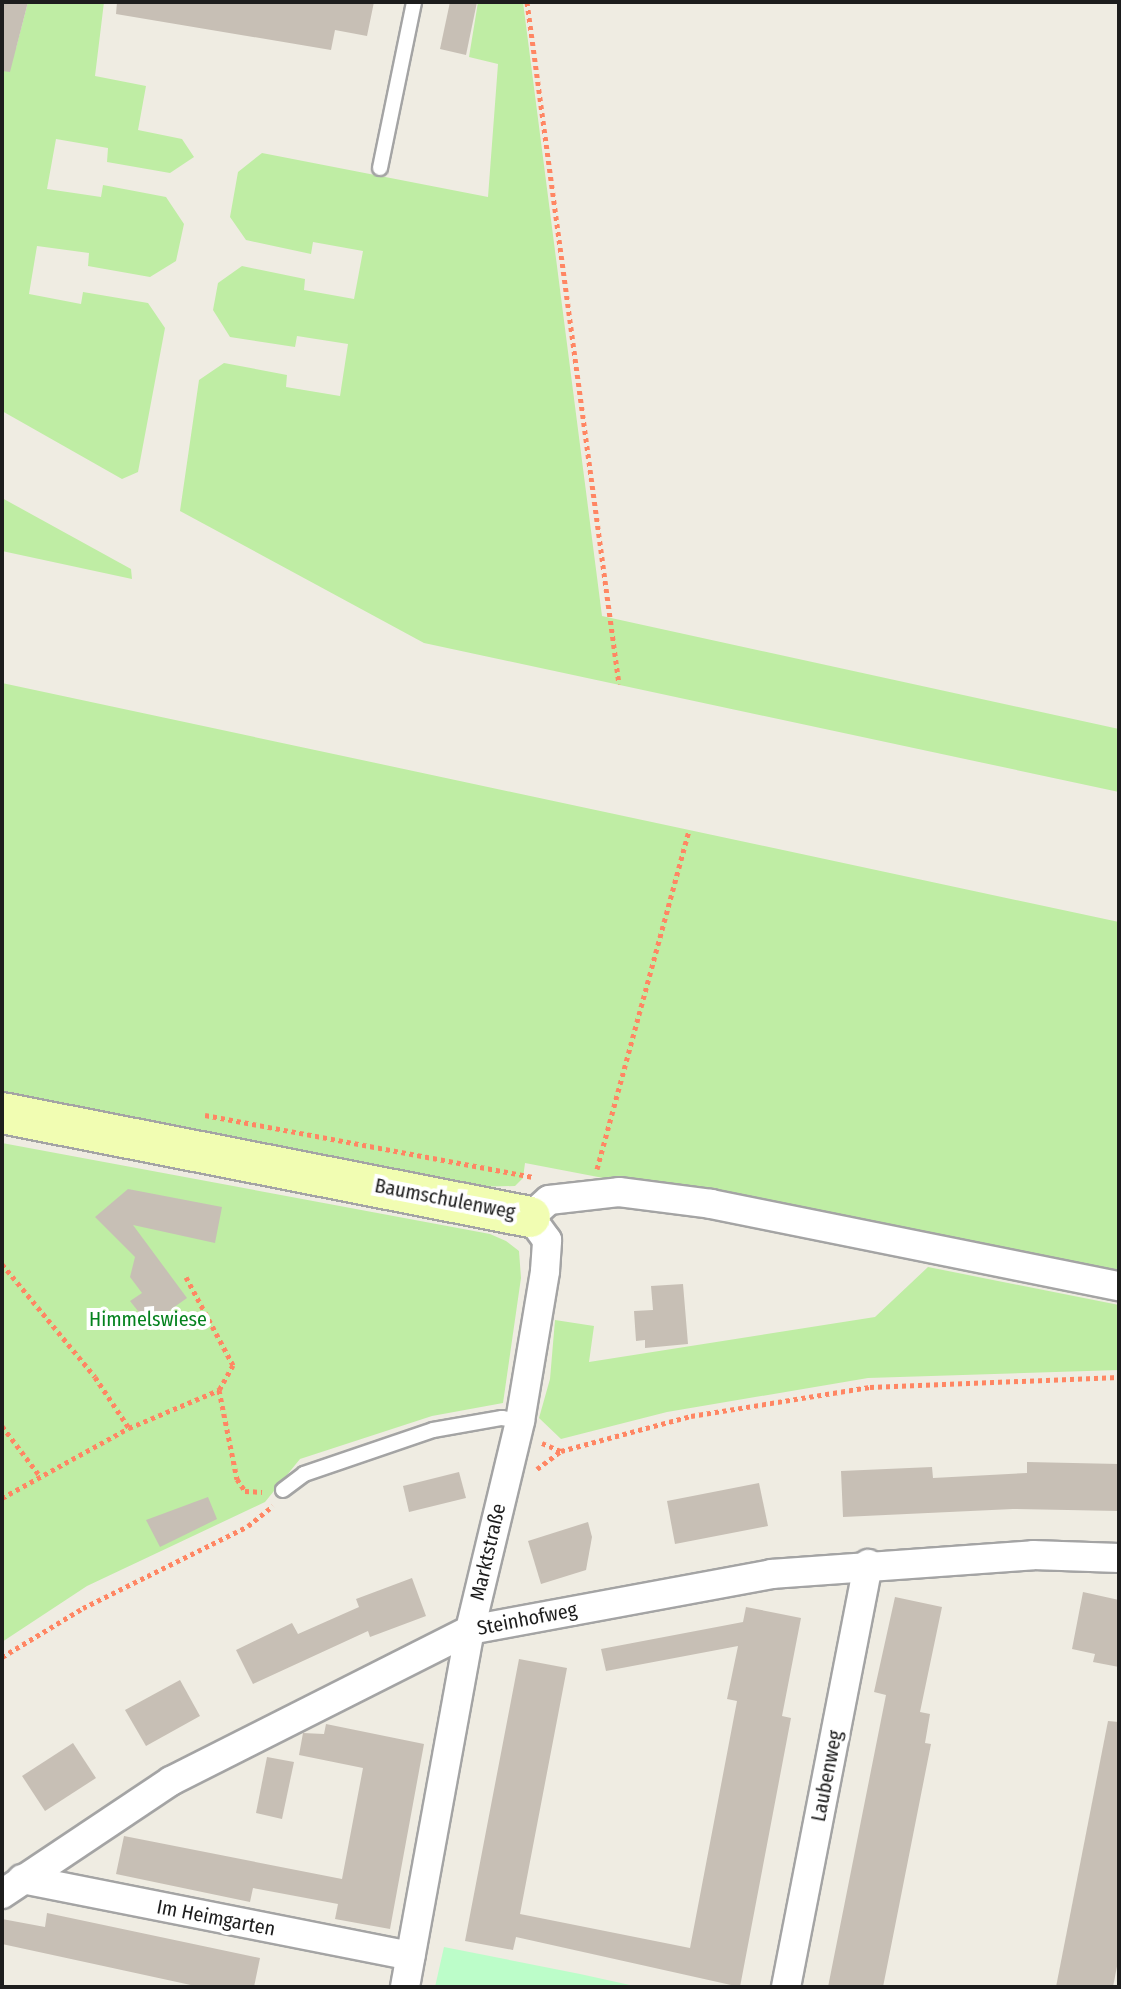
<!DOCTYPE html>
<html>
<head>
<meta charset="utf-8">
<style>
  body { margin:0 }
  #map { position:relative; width:1121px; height:1989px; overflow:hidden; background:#efece2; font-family:"Fira Sans Condensed",sans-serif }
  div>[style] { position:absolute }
  .grass>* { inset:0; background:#bfeda4 }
  .park>* { inset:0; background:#bcfdc9 }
  .building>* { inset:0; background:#c7bfb5 }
  .path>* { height:5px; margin-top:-2.5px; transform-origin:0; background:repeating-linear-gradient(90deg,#ff8663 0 4px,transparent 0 8px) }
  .roads { filter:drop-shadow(2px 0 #a4a4a4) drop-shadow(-2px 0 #a4a4a4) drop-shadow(0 2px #a4a4a4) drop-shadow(0 -2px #a4a4a4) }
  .lane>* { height:14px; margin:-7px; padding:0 7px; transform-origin:7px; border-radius:7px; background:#fff }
  .street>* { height:28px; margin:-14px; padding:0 14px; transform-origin:14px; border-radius:14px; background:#fff }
  .secondary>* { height:40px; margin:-20px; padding:0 20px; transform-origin:20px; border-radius:20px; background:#f1fdb2 }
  span { translate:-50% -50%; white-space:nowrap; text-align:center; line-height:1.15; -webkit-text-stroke:8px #fff; paint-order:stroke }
  .street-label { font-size:20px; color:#1d1d1d }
  .park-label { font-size:20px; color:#05821e }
  .frame { position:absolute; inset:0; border:4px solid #1d1d1d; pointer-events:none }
</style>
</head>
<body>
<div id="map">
  <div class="grass">
    <i style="clip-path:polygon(28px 2px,104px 2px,95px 76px,146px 86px,138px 130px,182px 139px,194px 157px,170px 173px,107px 162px,108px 148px,56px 139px,47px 189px,101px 197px,103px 185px,166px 197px,184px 224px,176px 261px,150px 277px,88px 266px,89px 253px,37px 246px,29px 294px,81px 304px,83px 292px,148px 303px,165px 328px,138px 472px,122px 479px,2px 411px,2px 44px,16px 48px)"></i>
    <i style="clip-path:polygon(478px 2px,523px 2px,602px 616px,1119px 729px,1119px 792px,424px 643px,180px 511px,199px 380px,224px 363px,287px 375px,286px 387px,340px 396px,348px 344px,297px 336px,295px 347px,230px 337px,213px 310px,218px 283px,242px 266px,305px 279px,304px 290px,354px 299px,363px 251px,313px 242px,311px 254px,246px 240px,230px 217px,238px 172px,262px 153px,488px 197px,498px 64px,469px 57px)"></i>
    <i style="clip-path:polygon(2px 498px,131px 569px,132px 579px,2px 551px)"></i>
    <i style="clip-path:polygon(2px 683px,1119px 922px,1119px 1277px,525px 1163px,523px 1178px,515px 1186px,474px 1187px,2px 1101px)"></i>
    <i style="clip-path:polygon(2px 1143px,490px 1234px,506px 1241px,519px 1251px,521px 1278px,503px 1403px,432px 1416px,300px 1459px,265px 1502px,87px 1586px,2px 1642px)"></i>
    <i style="clip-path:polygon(928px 1267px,1119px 1305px,1119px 1370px,868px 1378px,667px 1412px,561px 1439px,539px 1418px,550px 1379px,555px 1320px,594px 1326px,589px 1362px,875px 1317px)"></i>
  </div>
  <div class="park">
    <i style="clip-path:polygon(444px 1947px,580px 1974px,639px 1987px,435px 1987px)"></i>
  </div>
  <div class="building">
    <i style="clip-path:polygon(2px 2px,28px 2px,10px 72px,2px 71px)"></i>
    <i style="clip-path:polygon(117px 2px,374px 2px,367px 36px,335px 30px,331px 50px,116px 14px)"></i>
    <i style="clip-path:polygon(450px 2px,477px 2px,466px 55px,440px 49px)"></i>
    <i style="clip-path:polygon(128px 1189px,222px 1207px,215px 1243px,133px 1225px,187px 1298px,149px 1325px,130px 1301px,142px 1293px,130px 1277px,135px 1257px,95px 1217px)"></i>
    <i style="clip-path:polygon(683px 1284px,688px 1344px,645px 1348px,645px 1340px,636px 1341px,634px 1311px,653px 1310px,651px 1286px)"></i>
    <i style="clip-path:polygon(1027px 1462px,1119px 1464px,1119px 1511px,1013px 1509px,843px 1517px,841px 1471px,932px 1467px,933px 1478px,1027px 1473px)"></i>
    <i style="clip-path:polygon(459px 1472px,466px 1498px,409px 1512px,403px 1486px)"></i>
    <i style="clip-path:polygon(759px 1483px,768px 1526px,675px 1544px,667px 1501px)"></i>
    <i style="clip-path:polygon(208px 1497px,217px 1519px,160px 1547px,146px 1520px)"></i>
    <i style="clip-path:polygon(588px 1522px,592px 1537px,586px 1570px,541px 1584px,528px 1541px)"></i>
    <i style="clip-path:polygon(412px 1578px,426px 1616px,370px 1637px,368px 1631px,253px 1684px,236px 1650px,292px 1623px,298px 1634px,359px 1607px,356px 1599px)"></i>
    <i style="clip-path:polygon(1083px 1592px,1119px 1600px,1119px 1667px,1093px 1662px,1095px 1654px,1072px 1649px)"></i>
    <i style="clip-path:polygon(895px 1597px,942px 1607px,920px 1712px,930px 1714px,925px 1743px,931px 1744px,883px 1987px,828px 1987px,886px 1695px,874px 1692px)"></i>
    <i style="clip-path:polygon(746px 1607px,801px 1618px,782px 1716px,791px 1718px,740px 1987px,516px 1937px,513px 1950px,465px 1941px,519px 1659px,567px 1668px,520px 1914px,690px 1948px,737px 1701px,727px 1699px,738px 1646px,606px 1671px,601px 1649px,743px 1622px)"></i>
    <i style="clip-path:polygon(180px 1680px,200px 1716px,146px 1746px,125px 1710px)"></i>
    <i style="clip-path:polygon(1108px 1721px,1119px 1722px,1119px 1956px,1113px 1987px,1056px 1987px)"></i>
    <i style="clip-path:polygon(326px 1724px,424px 1744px,390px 1929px,335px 1919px,338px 1904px,253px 1888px,250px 1902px,116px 1874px,124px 1836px,342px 1879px,363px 1768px,299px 1755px,303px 1733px,324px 1734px)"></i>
    <i style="clip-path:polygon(73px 1743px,96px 1778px,45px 1811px,22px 1776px)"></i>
    <i style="clip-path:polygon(267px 1757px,294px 1762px,282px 1819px,256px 1813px)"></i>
    <i style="clip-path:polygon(47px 1913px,260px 1958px,254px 1987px,200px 1987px,2px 1944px,2px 1919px,45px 1927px)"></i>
  </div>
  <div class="path">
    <i style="left:527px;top:2px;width:688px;rotate:82.32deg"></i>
    <i style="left:205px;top:1115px;width:334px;rotate:10.7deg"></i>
    <i style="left:597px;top:1169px;width:351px;rotate:-74.8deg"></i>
    <i style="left:2px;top:1264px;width:146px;rotate:50.5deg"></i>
    <i style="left:95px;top:1377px;width:61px;rotate:56.3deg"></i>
    <i style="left:186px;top:1277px;width:100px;rotate:61.9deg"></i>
    <i style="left:233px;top:1365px;width:29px;rotate:119deg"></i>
    <i style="left:219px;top:1390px;width:91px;rotate:78.6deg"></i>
    <i style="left:237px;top:1479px;width:14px;rotate:56deg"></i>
    <i style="left:245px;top:1491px;width:17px;rotate:3deg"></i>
    <i style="left:2px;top:1426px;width:63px;rotate:52.8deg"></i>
    <i style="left:542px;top:1443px;width:21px;rotate:23deg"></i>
    <i style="left:537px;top:1469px;width:30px;rotate:-37deg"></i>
    <i style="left:561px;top:1451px;width:135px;rotate:-15.1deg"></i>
    <i style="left:691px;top:1416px;width:181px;rotate:-9.2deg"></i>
    <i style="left:870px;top:1387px;width:249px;rotate:-2.3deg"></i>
    <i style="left:2px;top:1498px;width:145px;rotate:-28.9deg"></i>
    <i style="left:129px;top:1428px;width:98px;rotate:-22.9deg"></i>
    <i style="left:2px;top:1657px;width:95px;rotate:-31.2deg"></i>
    <i style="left:83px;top:1608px;width:184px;rotate:-26.4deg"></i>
    <i style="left:248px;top:1526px;width:32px;rotate:-39deg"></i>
  </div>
  <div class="roads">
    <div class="lane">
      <i style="left:380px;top:168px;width:169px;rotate:-78.4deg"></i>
      <i style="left:283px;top:1490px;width:26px;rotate:-37deg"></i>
      <i style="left:304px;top:1474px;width:136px;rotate:-18.8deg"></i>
      <i style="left:433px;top:1430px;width:70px;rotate:-9.9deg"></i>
      <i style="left:502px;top:1418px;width:18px;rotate:9deg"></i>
    </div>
    <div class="street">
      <i style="left:22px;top:1879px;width:396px;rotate:11.2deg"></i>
      <i style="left:2px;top:1894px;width:203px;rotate:-33.8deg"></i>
      <i style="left:171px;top:1781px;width:335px;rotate:-26.8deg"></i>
      <i style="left:470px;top:1630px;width:306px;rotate:-10.5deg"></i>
      <i style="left:771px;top:1574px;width:263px;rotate:-4.1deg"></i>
      <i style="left:1033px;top:1555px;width:86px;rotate:2deg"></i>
      <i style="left:405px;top:1987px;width:363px;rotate:-79.7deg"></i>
      <i style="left:470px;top:1630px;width:215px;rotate:-76.5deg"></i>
      <i style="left:520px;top:1421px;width:152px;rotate:-80.5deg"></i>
      <i style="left:545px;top:1271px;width:31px;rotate:-86deg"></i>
      <i style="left:547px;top:1240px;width:29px;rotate:-126deg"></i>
      <i style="left:530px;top:1217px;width:25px;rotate:-42deg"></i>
      <i style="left:549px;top:1200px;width:70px;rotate:-6.5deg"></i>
      <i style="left:619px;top:1192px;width:93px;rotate:7.4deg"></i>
      <i style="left:711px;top:1204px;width:416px;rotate:11.4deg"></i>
      <i style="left:786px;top:1987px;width:431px;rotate:-79deg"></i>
    </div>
    <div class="secondary">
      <i style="left:2px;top:1113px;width:538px;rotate:11.14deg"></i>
    </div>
  </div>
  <div class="street-label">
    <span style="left:445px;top:1199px;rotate:11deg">Baumschulenweg</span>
    <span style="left:488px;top:1552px;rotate:-77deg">Marktstraße</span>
    <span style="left:527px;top:1619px;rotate:-11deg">Steinhofweg</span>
    <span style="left:827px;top:1776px;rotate:-79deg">Laubenweg</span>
    <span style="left:216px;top:1918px;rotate:11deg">Im Heimgarten</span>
  </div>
  <div class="park-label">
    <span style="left:148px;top:1319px">Himmelswiese</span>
  </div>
  <div class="frame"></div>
</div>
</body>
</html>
